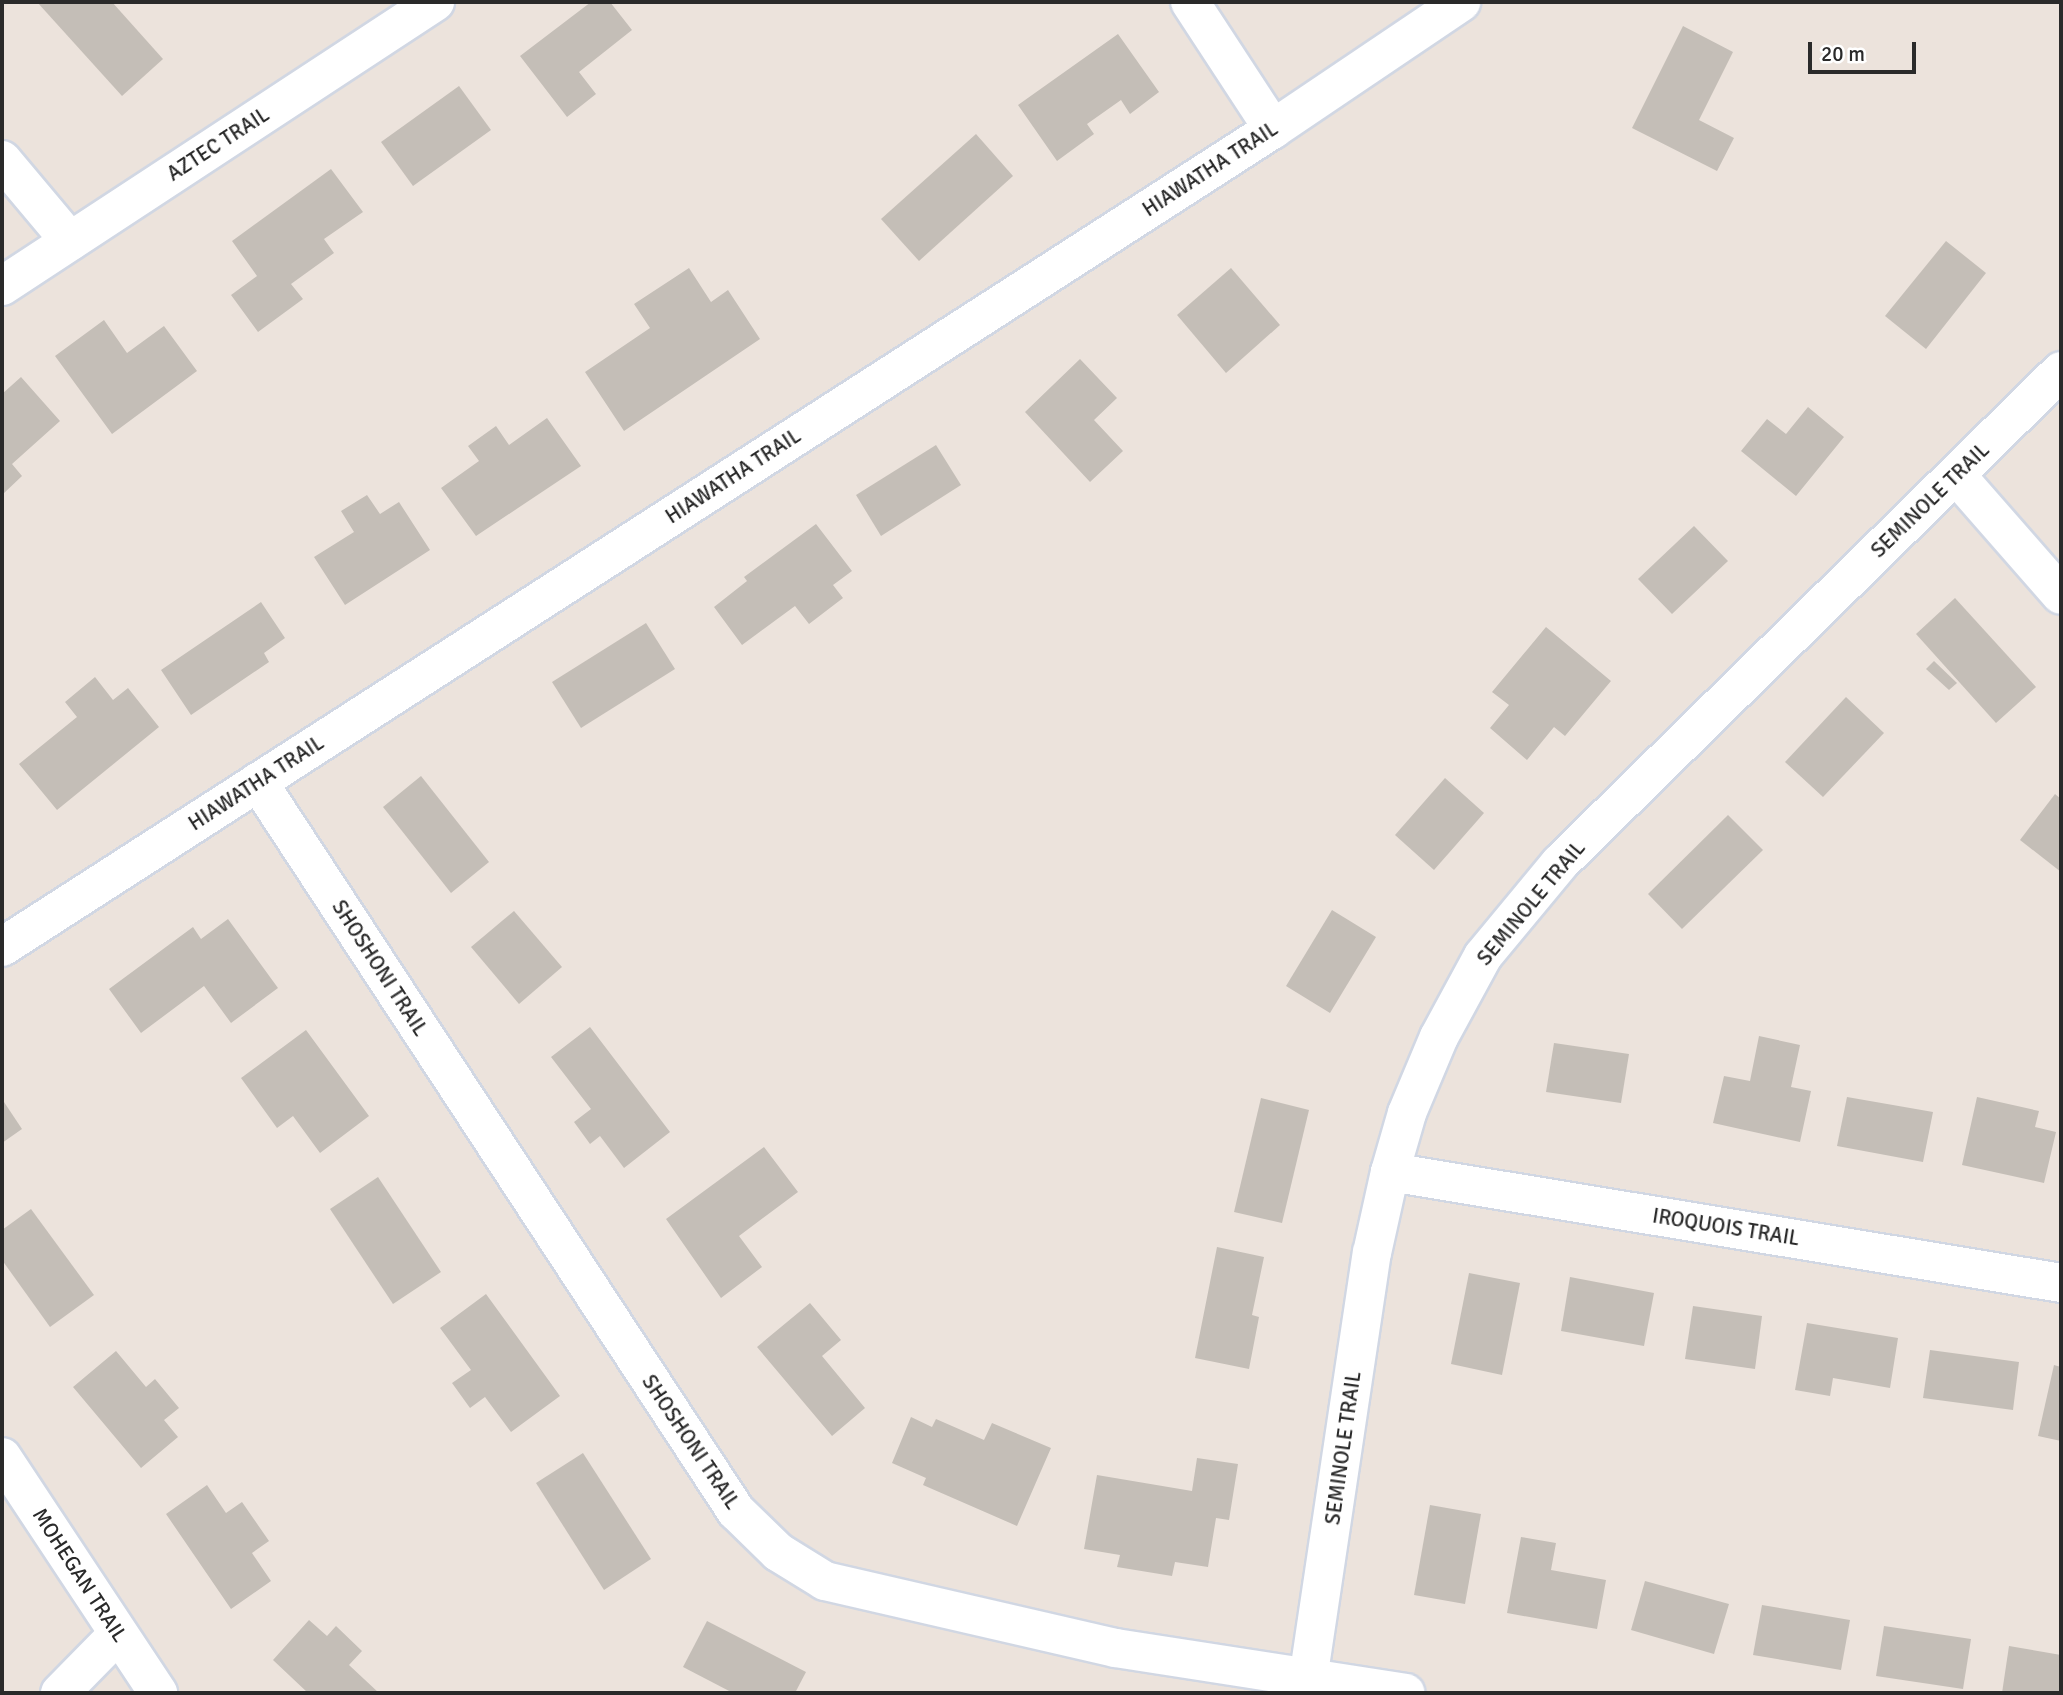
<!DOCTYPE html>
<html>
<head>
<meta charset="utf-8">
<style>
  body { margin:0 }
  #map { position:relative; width:2063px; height:1695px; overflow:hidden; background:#ece3dc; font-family:Signika,sans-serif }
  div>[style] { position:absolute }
  .building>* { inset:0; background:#c4beb7 }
  .roads { filter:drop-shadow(2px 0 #d1d7e3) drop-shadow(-2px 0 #d1d7e3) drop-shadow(0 2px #d1d7e3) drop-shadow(0 -2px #d1d7e3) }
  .minor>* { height:38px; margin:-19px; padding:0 19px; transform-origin:19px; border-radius:19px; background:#fff }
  span { translate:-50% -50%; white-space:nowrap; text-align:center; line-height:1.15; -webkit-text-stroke:6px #fff; paint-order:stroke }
  .street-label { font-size:21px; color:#2a2a2a }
  .frame { position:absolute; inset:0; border:4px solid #2a2a2a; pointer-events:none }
  .scale { position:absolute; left:1808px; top:42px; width:108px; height:32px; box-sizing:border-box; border:4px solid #2a2a2a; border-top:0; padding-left:9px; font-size:21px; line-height:24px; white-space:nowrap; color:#2a2a2a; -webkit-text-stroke:5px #fff; paint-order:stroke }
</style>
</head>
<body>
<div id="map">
  <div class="building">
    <i style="clip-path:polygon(37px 2px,112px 2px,163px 59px,122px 96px)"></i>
    <i style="clip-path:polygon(591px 2px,610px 2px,632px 30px,579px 72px,596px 94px,567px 117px,520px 56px)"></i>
    <i style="clip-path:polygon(1683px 26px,1733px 52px,1699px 120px,1734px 138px,1717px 171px,1632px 128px)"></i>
    <i style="clip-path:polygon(1118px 34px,1159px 92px,1130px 114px,1121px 100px,1087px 124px,1094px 134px,1057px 161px,1018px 105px)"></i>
    <i style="clip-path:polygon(459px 86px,491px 130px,413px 186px,381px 142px)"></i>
    <i style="clip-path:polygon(976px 134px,1013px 176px,919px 261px,881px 219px)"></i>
    <i style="clip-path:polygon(331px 169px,363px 212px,324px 239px,334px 253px,291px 284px,303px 299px,258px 332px,231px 295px,257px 276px,232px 241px)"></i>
    <i style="clip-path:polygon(1946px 241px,1986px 273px,1926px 349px,1885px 316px)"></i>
    <i style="clip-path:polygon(689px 268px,711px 302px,728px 290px,760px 339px,624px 431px,585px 372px,650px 328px,634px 304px)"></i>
    <i style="clip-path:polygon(1231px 268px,1280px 325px,1226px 373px,1177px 315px)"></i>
    <i style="clip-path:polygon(104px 320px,127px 353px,164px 326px,197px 371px,112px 434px,55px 356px)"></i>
    <i style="clip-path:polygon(1080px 359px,1117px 398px,1094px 420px,1123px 451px,1090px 482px,1025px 412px)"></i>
    <i style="clip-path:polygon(21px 377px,60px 421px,12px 464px,22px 476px,2px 495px,2px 394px)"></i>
    <i style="clip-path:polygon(1808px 407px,1844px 437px,1796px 496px,1741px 451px,1767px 419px,1786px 434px)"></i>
    <i style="clip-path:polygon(547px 418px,581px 466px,476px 536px,441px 488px,479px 461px,468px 446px,496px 426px,509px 445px)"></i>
    <i style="clip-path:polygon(936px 445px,961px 485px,881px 536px,856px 495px)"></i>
    <i style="clip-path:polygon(367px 495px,380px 514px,399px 502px,430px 550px,345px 605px,314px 557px,354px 532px,341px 511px)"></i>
    <i style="clip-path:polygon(816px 524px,852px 571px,833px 585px,843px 598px,809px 624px,795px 606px,742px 645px,714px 607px,747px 581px,744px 577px)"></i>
    <i style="clip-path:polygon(1694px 526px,1728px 561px,1672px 614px,1638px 579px)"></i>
    <i style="clip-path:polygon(1955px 598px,2036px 687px,1996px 723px,1916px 634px)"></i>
    <i style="clip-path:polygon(261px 602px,285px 638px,264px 653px,269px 662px,191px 715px,161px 670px)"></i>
    <i style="clip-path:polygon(646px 623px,675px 669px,581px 728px,552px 682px)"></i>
    <i style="clip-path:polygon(1546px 627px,1611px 681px,1565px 736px,1554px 727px,1527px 760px,1490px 728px,1509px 705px,1492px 692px)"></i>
    <i style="clip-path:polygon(1934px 661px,1957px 683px,1949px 690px,1926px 669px)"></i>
    <i style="clip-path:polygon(95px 677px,113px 700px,128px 688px,159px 727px,57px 810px,19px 764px,77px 717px,65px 702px)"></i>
    <i style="clip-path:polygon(1846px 697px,1884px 733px,1823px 797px,1785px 762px)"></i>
    <i style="clip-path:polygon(421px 776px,489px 862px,451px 893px,383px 807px)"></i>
    <i style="clip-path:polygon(1445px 778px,1484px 813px,1434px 870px,1395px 835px)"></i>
    <i style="clip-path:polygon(2055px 794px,2061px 799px,2061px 872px,2020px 840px)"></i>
    <i style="clip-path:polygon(1728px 815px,1763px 850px,1682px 929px,1648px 894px)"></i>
    <i style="clip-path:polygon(1332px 910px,1376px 937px,1330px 1013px,1286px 986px)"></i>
    <i style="clip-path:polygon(514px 911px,562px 967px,519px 1004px,471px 947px)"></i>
    <i style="clip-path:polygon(228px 919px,278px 988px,231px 1023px,204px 986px,141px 1033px,109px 989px,193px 927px,201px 939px)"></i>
    <i style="clip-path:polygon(590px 1027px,670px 1132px,624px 1168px,600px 1136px,590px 1144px,574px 1122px,591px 1109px,551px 1057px)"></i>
    <i style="clip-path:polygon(306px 1030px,369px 1116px,320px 1153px,293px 1116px,277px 1128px,241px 1078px)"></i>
    <i style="clip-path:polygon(1759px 1036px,1800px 1045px,1791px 1087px,1811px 1091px,1800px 1142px,1713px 1123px,1724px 1076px,1750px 1081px)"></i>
    <i style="clip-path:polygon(1554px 1043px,1629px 1054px,1621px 1103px,1546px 1092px)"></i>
    <i style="clip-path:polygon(1847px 1097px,1933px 1112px,1923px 1162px,1837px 1146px)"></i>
    <i style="clip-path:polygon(1977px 1097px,2039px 1111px,2035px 1127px,2056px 1132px,2044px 1183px,1962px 1165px)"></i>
    <i style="clip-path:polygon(1261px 1098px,1309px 1110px,1282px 1223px,1234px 1212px)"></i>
    <i style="clip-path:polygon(4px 1102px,22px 1129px,2px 1143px,2px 1104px)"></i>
    <i style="clip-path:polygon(764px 1147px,798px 1192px,739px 1236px,762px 1267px,721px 1298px,666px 1219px)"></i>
    <i style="clip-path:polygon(378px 1177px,441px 1272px,393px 1304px,330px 1209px)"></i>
    <i style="clip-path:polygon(31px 1209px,94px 1295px,50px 1327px,2px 1260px,2px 1230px)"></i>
    <i style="clip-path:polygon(1217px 1247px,1264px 1257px,1252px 1315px,1259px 1317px,1249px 1369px,1195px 1358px)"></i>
    <i style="clip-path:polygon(1469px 1273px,1520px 1283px,1502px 1375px,1451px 1364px)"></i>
    <i style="clip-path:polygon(1570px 1277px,1654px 1293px,1644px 1346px,1561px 1331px)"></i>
    <i style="clip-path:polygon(486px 1294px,560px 1396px,511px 1432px,485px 1397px,470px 1408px,452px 1383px,471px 1370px,440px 1328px)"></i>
    <i style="clip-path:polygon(810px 1303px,841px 1340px,822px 1356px,865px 1408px,832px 1436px,757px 1347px)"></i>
    <i style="clip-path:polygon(1693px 1306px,1762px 1316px,1755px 1369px,1685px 1359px)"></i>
    <i style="clip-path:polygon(1807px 1323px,1898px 1338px,1890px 1388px,1833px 1378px,1830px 1396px,1795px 1390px)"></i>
    <i style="clip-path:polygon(1930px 1350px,2019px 1362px,2013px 1410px,1923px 1398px)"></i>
    <i style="clip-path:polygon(116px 1351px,146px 1387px,155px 1379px,179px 1408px,164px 1420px,178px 1437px,141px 1468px,73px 1387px)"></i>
    <i style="clip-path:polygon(2054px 1365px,2061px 1367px,2061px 1441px,2038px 1436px)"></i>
    <i style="clip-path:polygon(911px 1417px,932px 1427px,936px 1419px,984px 1440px,992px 1423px,1051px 1448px,1017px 1526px,923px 1485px,926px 1478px,892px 1463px)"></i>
    <i style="clip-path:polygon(583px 1453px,651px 1559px,604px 1590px,536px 1483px)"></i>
    <i style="clip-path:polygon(1197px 1458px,1238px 1464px,1229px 1520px,1216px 1518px,1208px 1567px,1175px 1562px,1172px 1576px,1117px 1567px,1120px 1555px,1084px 1549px,1097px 1475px,1192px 1491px)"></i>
    <i style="clip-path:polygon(207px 1485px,226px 1513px,242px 1502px,269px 1541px,252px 1553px,271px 1581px,231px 1609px,166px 1514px)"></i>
    <i style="clip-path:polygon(1430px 1505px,1481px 1514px,1465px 1604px,1414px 1595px)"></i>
    <i style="clip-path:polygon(1521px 1537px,1556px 1543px,1551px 1570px,1606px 1580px,1597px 1629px,1507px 1613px)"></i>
    <i style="clip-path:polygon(1645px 1581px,1729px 1604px,1714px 1654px,1631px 1630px)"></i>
    <i style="clip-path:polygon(1762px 1605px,1850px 1620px,1841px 1670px,1753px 1655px)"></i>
    <i style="clip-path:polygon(309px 1620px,327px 1636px,336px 1626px,362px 1651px,349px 1665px,379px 1693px,308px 1693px,273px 1660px)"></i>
    <i style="clip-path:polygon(707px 1621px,806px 1672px,795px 1693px,733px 1693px,683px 1667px)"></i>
    <i style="clip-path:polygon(1884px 1626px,1971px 1639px,1963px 1689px,1876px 1676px)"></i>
    <i style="clip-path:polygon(2009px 1646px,2061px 1655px,2061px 1693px,2002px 1693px)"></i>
  </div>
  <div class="roads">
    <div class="minor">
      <i style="left:1190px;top:2px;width:152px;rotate:56.8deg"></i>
      <i style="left:2px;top:160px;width:106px;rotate:50deg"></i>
      <i style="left:2px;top:286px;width:518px;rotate:-33.26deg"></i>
      <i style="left:1956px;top:475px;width:159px;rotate:48.8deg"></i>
      <i style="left:258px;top:782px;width:872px;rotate:56.75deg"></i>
      <i style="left:736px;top:1511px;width:59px;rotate:44.3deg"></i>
      <i style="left:778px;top:1552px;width:55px;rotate:31.7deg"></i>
      <i style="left:825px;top:1581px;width:298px;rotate:13deg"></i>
      <i style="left:1115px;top:1648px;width:294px;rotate:8.8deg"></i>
      <i style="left:2px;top:947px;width:1511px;rotate:-32.76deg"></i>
      <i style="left:1273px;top:129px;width:227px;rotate:-34deg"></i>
      <i style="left:1390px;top:1172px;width:680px;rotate:9.39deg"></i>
      <i style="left:2px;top:1457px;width:283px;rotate:56.5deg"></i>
      <i style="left:60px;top:1693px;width:83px;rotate:-45.5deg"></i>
      <i style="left:1306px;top:1693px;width:445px;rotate:-81.5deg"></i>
      <i style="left:1372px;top:1253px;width:83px;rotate:-77.5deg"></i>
      <i style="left:1390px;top:1172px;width:61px;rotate:-73.9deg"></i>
      <i style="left:1407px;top:1113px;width:82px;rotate:-67.2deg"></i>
      <i style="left:1439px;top:1037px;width:92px;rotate:-61.5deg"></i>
      <i style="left:1483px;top:956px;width:121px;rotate:-50.4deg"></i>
      <i style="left:1560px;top:863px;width:702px;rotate:-44.48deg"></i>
    </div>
  </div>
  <div class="street-label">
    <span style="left:218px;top:144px;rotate:-33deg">AZTEC TRAIL</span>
    <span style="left:1210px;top:169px;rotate:-33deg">HIAWATHA TRAIL</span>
    <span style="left:733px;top:476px;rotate:-33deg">HIAWATHA TRAIL</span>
    <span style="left:1930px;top:500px;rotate:-44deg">SEMINOLE TRAIL</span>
    <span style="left:256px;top:783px;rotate:-33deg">HIAWATHA TRAIL</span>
    <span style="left:1531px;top:903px;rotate:-50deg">SEMINOLE TRAIL</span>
    <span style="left:380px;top:968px;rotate:57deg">SHOSHONI TRAIL</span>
    <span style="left:1726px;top:1227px;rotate:9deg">IROQUOIS TRAIL</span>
    <span style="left:691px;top:1442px;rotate:56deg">SHOSHONI TRAIL</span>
    <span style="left:1343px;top:1448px;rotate:-82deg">SEMINOLE TRAIL</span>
    <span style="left:80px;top:1575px;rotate:57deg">MOHEGAN TRAIL</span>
  </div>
  <div class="frame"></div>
  <div class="scale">20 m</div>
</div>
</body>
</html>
